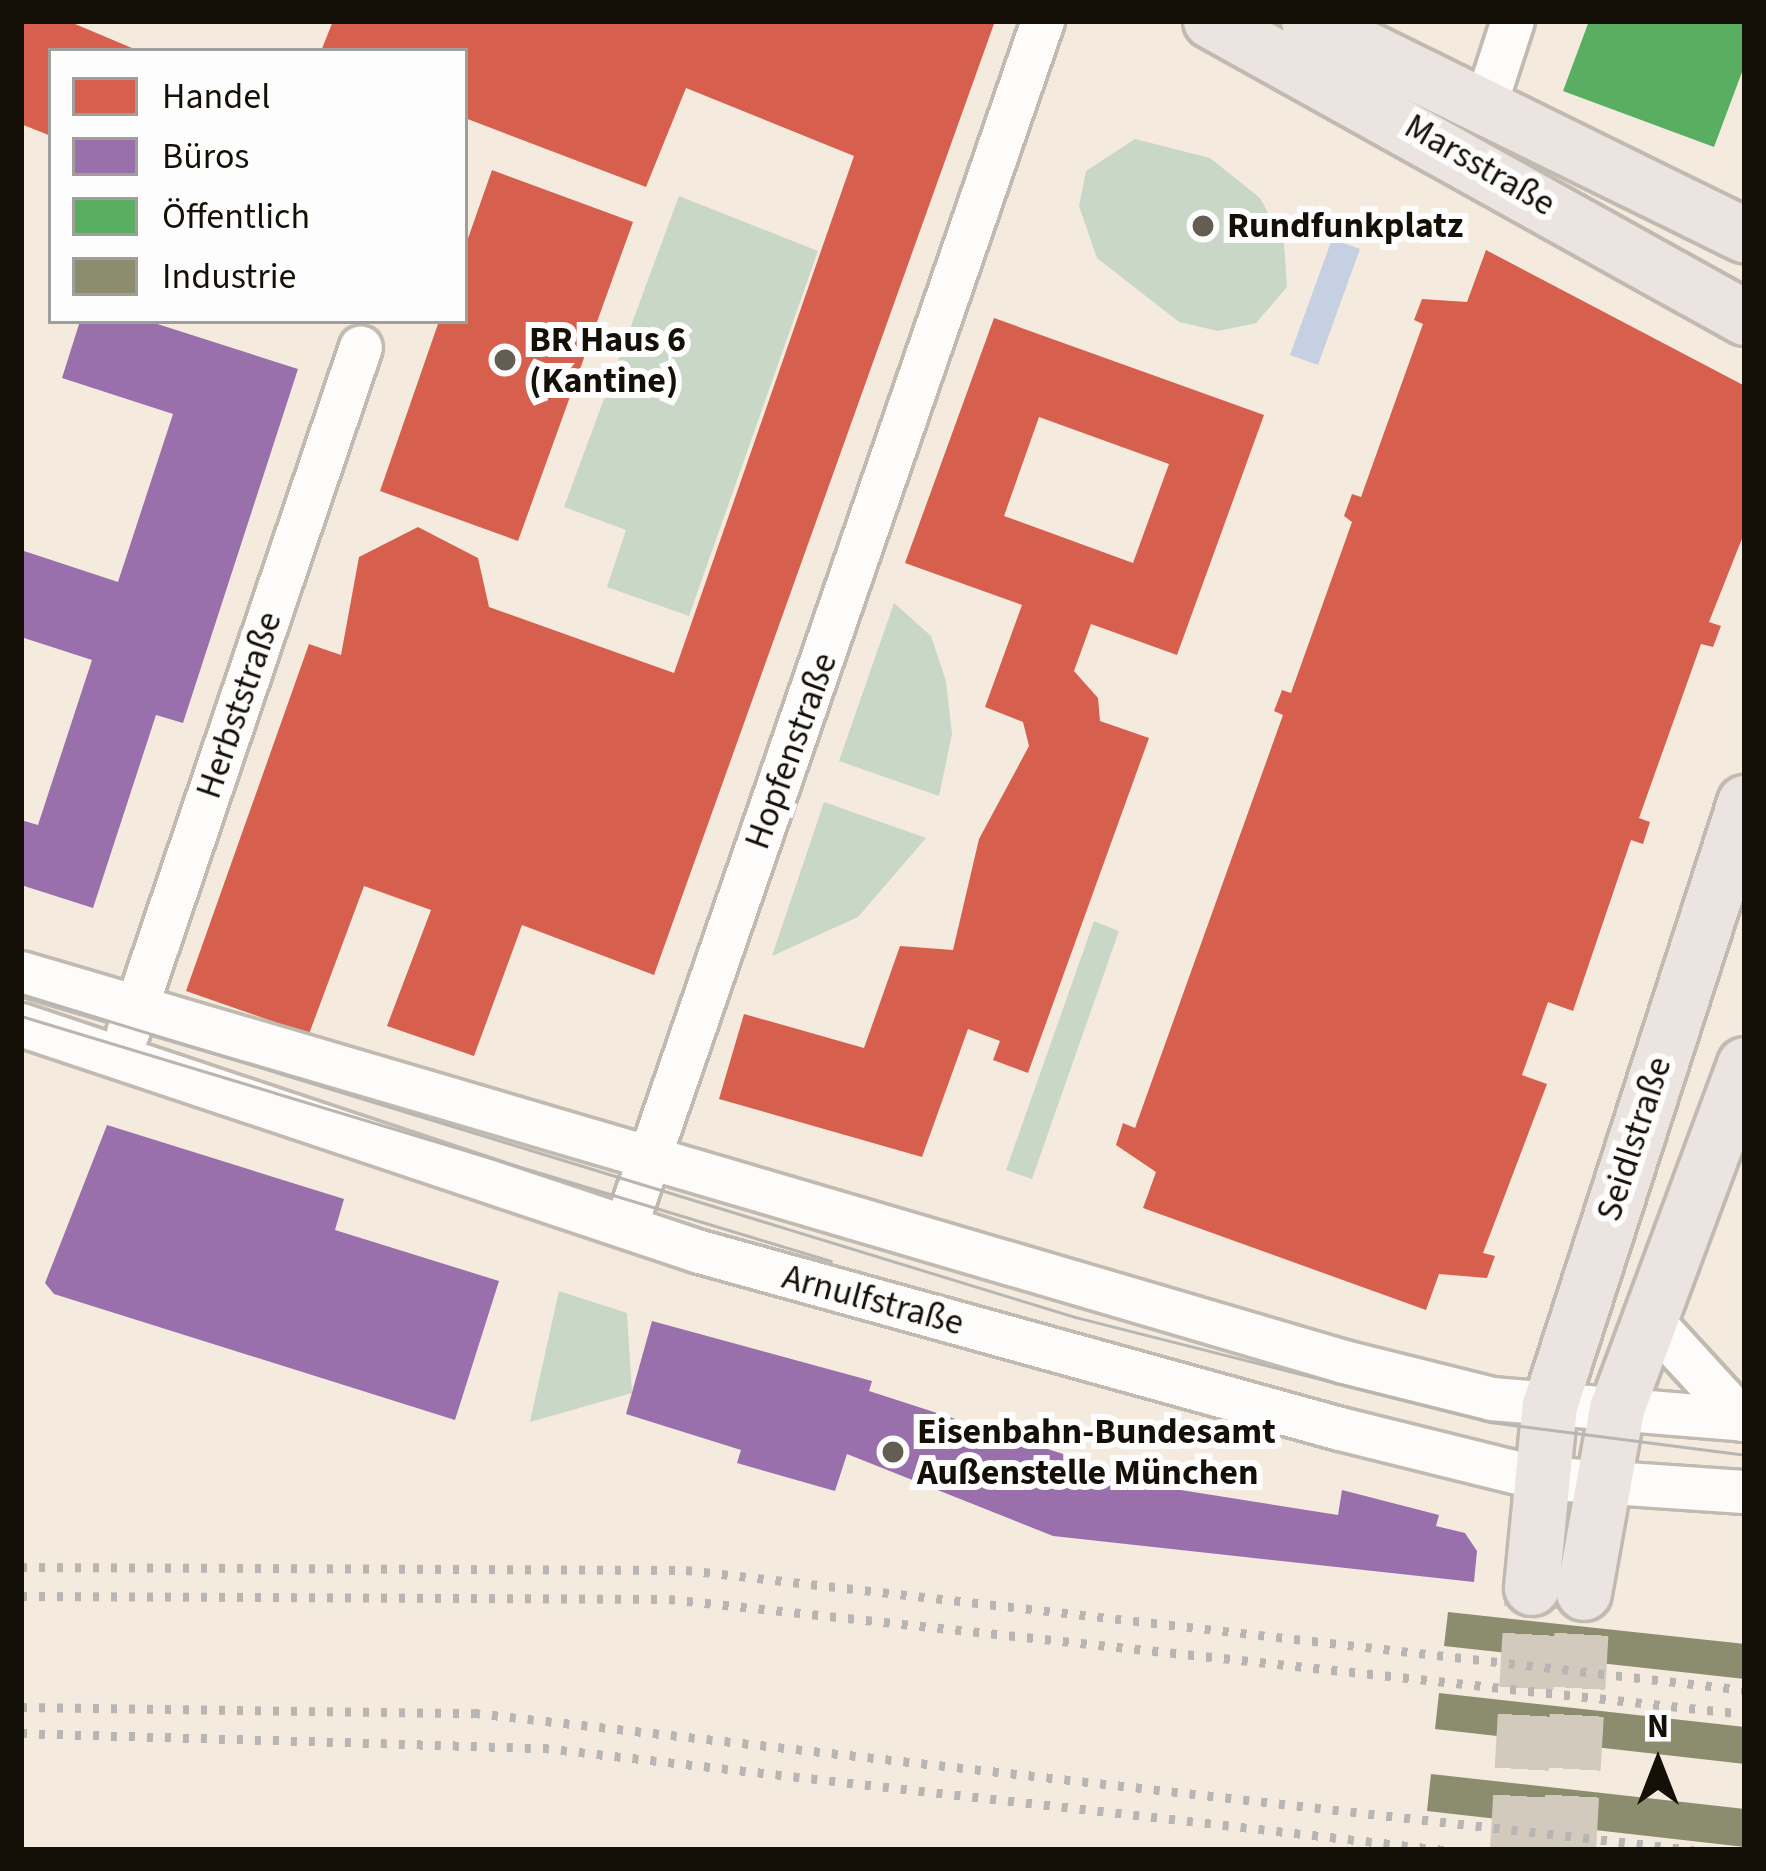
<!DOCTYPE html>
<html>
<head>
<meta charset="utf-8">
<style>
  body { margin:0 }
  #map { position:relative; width:1766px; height:1871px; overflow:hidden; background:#f4ebde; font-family:"Source Sans 3",sans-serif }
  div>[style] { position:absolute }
  .green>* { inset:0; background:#c9d7c6 }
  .water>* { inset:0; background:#c5d0e3 }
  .shops>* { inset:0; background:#d6604d }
  .offices>* { inset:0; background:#9970ab }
  .public>* { inset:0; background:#5aae61 }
  .industry>* { inset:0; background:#8c8c6e }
  .major-tunnel>* { height:54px; margin-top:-27px; transform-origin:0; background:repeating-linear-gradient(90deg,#d3cabe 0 54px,transparent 0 81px) }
  .roads { filter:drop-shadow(3px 0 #c1bab0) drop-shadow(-3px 0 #c1bab0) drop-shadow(0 3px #c1bab0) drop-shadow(0 -3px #c1bab0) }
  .minor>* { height:42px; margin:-21px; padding:0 21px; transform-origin:21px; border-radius:21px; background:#fdfcfa }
  .major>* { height:54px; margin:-27px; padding:0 27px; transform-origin:27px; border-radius:27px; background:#ece4e1 }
  .tram>* { height:3px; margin:-1.5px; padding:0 1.5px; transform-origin:1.5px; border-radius:1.5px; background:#b8b6b3 }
  .rail>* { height:9px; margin-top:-4.5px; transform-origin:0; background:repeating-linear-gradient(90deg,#b8b6b3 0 6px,transparent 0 18px) }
  .dots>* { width:33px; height:33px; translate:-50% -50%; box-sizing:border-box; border:6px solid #fdfdfd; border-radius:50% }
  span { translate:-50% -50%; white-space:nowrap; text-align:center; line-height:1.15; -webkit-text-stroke:12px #fdfdfd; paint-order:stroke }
  .street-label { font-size:36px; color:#151007 }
  .poi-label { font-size:36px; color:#151007; font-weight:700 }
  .left { translate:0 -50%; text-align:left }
  .frame { position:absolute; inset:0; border:24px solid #151007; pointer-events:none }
  .legend { position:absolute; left:48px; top:48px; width:420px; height:276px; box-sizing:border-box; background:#fdfdfd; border:3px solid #a09e9b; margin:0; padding:15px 21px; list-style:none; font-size:36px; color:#151007 }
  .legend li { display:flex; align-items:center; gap:24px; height:60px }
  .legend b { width:60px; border:3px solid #a09e9b }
  .north { position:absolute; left:1598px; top:1703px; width:120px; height:120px; -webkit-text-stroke:9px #fdfdfd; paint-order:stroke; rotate:0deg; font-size:33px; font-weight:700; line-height:48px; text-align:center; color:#151007 }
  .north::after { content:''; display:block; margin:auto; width:42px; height:54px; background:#151007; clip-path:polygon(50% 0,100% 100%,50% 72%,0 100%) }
</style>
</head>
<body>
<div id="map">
  <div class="green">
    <i style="clip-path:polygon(1135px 139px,1210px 158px,1260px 198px,1284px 243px,1287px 287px,1256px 323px,1218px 331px,1179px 322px,1097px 258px,1079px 206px,1086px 171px)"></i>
    <i style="clip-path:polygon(679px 196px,818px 251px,689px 616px,607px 587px,626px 530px,564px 507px)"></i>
    <i style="clip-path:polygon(894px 603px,931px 636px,946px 681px,952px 734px,939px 796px,839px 761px)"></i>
    <i style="clip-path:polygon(824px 802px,926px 838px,858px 917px,772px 956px)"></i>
    <i style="clip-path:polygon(1094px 921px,1119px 931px,1032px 1179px,1006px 1170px)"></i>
    <i style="clip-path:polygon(559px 1291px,627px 1313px,632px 1393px,530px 1422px)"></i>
  </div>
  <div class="water">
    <i style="clip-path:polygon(1332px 239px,1360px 249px,1318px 365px,1290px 355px)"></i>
  </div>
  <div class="shops">
    <i style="clip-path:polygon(21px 21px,68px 21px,139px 51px,51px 51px,51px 136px,21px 124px)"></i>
    <i style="clip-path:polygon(333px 21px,995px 21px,654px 975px,522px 925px,474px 1056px,387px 1026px,431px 910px,364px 886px,309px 1034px,186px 991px,309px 644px,341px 655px,359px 557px,418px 527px,478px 558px,489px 607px,674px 673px,854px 156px,686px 88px,646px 187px,465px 118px,465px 51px,321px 51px)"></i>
    <i style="clip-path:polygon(492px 170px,633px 222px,518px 541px,380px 491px,439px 321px,465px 321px,465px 247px)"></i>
    <i style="clip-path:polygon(1486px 250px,1745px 386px,1745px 531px,1709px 622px,1721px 626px,1713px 647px,1701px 644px,1639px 818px,1650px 822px,1643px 844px,1631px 840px,1573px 1011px,1548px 1002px,1522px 1075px,1547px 1084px,1483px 1253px,1495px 1256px,1487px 1278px,1439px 1274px,1426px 1310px,1143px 1208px,1156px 1172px,1116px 1145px,1123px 1123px,1135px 1128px,1283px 715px,1274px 711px,1282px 690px,1291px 693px,1352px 522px,1344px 516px,1352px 494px,1361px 497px,1423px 324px,1414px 320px,1422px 299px,1467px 302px)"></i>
    <i style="clip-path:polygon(evenodd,994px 318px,1264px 415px,1177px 655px,1091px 624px,1074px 671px,1098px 698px,1100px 721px,1149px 738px,1028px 1073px,993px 1060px,1000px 1041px,968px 1029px,922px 1157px,719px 1099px,744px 1014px,864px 1048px,900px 946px,953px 950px,979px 839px,1029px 746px,1023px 722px,985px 707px,1022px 605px,905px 563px,994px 318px,1039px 417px,1169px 464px,1133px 563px,1004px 516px,1039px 417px)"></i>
  </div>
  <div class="offices">
    <i style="clip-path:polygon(80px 321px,148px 321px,298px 369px,183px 723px,156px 715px,93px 908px,21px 885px,21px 820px,38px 825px,92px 660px,21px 637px,21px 550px,118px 582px,173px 414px,62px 378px)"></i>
    <i style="clip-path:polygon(107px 1125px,344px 1199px,335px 1230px,499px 1281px,455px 1420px,54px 1294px,45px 1283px)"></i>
    <i style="clip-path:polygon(652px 1321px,872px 1381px,869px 1391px,1168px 1488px,1338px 1515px,1342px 1490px,1439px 1515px,1436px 1526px,1465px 1533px,1477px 1551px,1474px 1582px,1053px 1536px,847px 1454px,835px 1491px,737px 1463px,741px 1450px,626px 1414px)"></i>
  </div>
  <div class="public">
    <i style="clip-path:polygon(1589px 21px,1745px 21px,1745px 64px,1714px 147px,1563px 91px)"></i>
  </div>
  <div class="industry">
    <i style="clip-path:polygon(1448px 1612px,1745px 1644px,1745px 1679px,1444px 1646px)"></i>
    <i style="clip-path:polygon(1439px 1693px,1745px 1727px,1745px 1764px,1435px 1729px)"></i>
    <i style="clip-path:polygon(1431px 1774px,1745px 1809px,1745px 1847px,1427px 1811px)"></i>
  </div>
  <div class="major-tunnel">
    <i style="left:1517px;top:1850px;width:262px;rotate:-86.7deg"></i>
    <i style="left:1569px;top:1850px;width:257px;rotate:-86.7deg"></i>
  </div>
  <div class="roads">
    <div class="minor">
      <i style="left:1484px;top:110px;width:94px;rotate:-72deg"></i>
      <i style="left:21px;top:973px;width:1379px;rotate:16.38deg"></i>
      <i style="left:1344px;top:1362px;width:153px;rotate:14deg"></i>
      <i style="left:1492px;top:1399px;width:254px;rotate:4.7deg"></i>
      <i style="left:21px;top:1025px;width:716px;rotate:18.49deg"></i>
      <i style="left:700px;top:1252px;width:664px;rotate:15.46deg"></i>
      <i style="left:1340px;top:1429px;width:204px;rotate:13.9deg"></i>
      <i style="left:1538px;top:1478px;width:207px;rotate:3.9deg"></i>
      <i style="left:128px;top:1033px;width:724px;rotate:-71.24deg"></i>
      <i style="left:626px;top:1226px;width:1275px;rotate:-70.91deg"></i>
      <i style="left:1651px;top:1320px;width:136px;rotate:47.4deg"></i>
    </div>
    <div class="major">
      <i style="left:1211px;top:21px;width:611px;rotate:29.08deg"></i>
      <i style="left:1309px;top:21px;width:486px;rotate:26.2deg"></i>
      <i style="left:1532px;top:1588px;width:183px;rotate:-84.4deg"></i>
      <i style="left:1550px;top:1406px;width:634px;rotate:-72.08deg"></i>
      <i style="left:1584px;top:1593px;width:187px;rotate:-79.8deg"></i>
      <i style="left:1617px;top:1409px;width:367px;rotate:-69.6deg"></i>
    </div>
  </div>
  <div class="tram">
    <i style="left:21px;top:994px;width:1102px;rotate:17.04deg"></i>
    <i style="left:1075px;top:1317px;width:427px;rotate:14.2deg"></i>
    <i style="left:1489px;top:1422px;width:258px;rotate:7.3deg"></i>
    <i style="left:21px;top:1016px;width:846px;rotate:16.83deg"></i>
  </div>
  <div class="rail">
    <i style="left:21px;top:1567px;width:665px;rotate:0.26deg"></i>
    <i style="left:686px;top:1570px;width:1066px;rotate:6.46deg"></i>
    <i style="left:21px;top:1596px;width:648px;rotate:0.27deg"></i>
    <i style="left:669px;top:1599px;width:1082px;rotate:6.1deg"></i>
    <i style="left:21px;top:1707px;width:453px;rotate:0.8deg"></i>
    <i style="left:474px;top:1713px;width:1227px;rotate:6.41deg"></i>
    <i style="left:21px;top:1733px;width:522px;rotate:1.65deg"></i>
    <i style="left:543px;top:1748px;width:907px;rotate:6.46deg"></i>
  </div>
  <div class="dots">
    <i style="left:1203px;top:226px;background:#635d52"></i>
    <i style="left:505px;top:360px;background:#635d52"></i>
    <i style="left:893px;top:1452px;background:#635d52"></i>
  </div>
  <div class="street-label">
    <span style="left:1480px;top:165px;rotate:30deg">Marsstraße</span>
    <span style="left:239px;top:705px;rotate:-71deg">Herbststraße</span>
    <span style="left:791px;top:751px;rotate:-70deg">Hopfenstraße</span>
    <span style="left:1634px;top:1139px;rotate:-72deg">Seidlstraße</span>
    <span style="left:873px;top:1300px;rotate:15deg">Arnulfstraße</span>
  </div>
  <div class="poi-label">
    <span class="left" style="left:1227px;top:226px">Rundfunkplatz</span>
    <span class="left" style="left:529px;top:360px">BR Haus 6<br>(Kantine)</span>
    <span class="left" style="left:917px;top:1452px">Eisenbahn-Bundesamt<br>Außenstelle München</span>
  </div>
  <div class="frame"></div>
  <ul class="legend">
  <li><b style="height:33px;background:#d6604d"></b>Handel</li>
  <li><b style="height:33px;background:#9970ab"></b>Büros</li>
  <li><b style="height:33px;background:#5aae61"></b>Öffentlich</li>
  <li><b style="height:33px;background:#8c8c6e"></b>Industrie</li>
  </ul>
  <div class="north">N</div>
</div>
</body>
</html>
